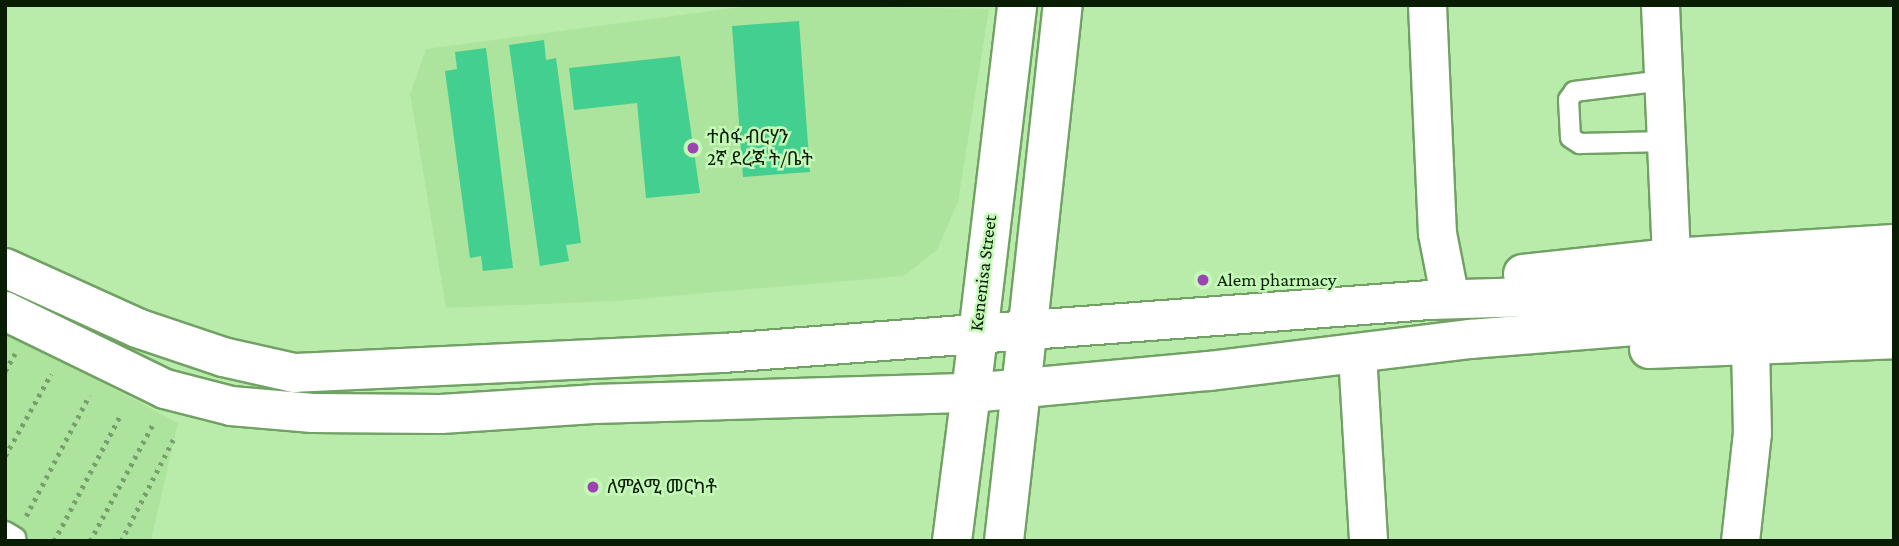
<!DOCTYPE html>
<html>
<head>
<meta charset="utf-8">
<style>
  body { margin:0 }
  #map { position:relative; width:1899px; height:546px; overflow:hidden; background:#b9ecab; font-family:"Crimson Pro","Noto Sans Ethiopic",serif }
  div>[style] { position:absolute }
  .built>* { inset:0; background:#ace49d }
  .building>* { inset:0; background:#43cf8f }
  .path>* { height:4.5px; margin-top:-2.25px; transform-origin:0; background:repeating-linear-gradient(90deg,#789f6d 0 3.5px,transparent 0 8.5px) }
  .roads { filter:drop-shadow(2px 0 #71a164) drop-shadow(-2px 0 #71a164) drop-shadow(0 2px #71a164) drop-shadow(0 -2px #71a164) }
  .lane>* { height:19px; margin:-9.5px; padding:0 9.5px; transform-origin:9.5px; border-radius:9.5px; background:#fff }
  .street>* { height:37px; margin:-18.5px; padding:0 18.5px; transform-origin:18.5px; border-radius:18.5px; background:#fff }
  .secondary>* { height:38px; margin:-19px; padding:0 19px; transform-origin:19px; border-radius:19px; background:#fff }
  .primary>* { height:38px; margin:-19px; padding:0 19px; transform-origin:19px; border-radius:19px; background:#fff }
  .dots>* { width:19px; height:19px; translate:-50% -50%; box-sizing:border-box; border:4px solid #c5f9b8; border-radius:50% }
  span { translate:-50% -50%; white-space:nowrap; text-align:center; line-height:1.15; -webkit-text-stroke:5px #c5f9b8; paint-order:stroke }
  .poi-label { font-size:19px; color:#091c04 }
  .left { translate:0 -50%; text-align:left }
  .street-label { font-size:19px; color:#091c04 }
  .frame { position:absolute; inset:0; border:7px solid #091c04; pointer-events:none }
</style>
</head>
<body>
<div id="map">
  <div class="built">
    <i style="clip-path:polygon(756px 5px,989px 9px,958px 202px,937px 250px,904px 276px,615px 301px,446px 308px,410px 94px,426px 49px)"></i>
    <i style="clip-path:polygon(5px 331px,178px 423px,151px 541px,5px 541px)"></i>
  </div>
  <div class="building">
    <i style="clip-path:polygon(799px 21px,810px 172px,743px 177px,732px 26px)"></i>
    <i style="clip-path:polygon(544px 40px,546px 60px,556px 58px,581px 243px,566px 245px,569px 261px,540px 266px,509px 45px)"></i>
    <i style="clip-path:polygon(486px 48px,513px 268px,483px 271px,481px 256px,470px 258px,445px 71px,457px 69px,455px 52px)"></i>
    <i style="clip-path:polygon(680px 56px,700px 193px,646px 198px,637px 103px,574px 110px,569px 68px)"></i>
  </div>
  <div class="path">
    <i style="left:5px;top:371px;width:20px;rotate:-60deg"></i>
    <i style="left:5px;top:456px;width:94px;rotate:-60.7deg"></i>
    <i style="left:26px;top:516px;width:136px;rotate:-62.3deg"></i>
    <i style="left:54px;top:541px;width:144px;rotate:-62.2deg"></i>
    <i style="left:90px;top:541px;width:131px;rotate:-61.7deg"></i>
    <i style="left:121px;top:541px;width:118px;rotate:-62.8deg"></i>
  </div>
  <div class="roads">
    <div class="lane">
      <i style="left:1663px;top:80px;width:90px;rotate:173deg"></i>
      <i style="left:1574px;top:91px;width:10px;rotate:127deg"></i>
      <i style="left:1568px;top:99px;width:38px;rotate:87deg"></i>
      <i style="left:1570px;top:137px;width:11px;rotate:34deg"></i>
      <i style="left:1579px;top:143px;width:87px;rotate:-1.3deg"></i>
      <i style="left:5px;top:531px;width:12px;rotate:31deg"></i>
    </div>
    <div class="street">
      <i style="left:1427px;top:5px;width:228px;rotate:87.5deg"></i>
      <i style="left:1437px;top:233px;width:57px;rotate:78.9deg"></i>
      <i style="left:1660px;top:5px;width:253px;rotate:87.5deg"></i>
      <i style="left:1357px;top:354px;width:187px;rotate:86.6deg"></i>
      <i style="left:1740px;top:541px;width:109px;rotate:-83.7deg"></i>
      <i style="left:1752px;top:433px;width:88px;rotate:-91.3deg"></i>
    </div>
    <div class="secondary">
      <i style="left:952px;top:541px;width:149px;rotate:-82.7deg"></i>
      <i style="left:1004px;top:541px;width:153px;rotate:-83.6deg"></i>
    </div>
    <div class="primary">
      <i style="left:5px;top:268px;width:145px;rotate:24.4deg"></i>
      <i style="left:137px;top:328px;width:91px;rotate:18.6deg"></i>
      <i style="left:223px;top:357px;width:73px;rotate:12.7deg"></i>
      <i style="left:294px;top:373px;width:429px;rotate:-2.7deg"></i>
      <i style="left:723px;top:353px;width:709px;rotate:-4.29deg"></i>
      <i style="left:1430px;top:300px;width:234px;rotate:-1.7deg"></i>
      <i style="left:1664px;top:293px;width:231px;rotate:-4.5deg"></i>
      <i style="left:1523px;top:274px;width:149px;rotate:-6.2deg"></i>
      <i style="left:1671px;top:258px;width:223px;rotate:-3.6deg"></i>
      <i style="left:5px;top:311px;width:178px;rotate:26deg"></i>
      <i style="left:165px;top:389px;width:68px;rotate:14.4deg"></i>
      <i style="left:231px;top:406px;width:82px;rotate:4.9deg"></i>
      <i style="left:313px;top:413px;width:128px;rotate:0.4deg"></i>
      <i style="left:441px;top:414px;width:153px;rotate:-3.7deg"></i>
      <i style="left:594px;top:404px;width:377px;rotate:-1.7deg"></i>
      <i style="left:971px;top:393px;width:239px;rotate:-5.3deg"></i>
      <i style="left:1209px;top:371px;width:263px;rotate:-7deg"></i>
      <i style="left:1470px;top:339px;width:425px;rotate:-4.5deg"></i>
      <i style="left:1649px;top:349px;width:245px;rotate:-2.3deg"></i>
      <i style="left:1021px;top:389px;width:386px;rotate:-83.8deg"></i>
      <i style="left:971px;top:393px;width:391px;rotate:-83.2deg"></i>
    </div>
  </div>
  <div class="dots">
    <i style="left:693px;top:148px;background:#9c45b2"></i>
    <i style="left:1203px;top:280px;background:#9c45b2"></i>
    <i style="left:593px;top:487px;background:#9c45b2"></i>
  </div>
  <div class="poi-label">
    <span class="left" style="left:707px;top:148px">ተስፋ ብርሃን<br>2ኛ ደረጃ ት/ቤት</span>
    <span class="left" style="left:1217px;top:280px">Alem pharmacy</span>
    <span class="left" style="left:607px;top:487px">ለምልሚ መርካቶ</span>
  </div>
  <div class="street-label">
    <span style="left:983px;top:273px;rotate:-83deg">Kenenisa Street</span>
  </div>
  <div class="frame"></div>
</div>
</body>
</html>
